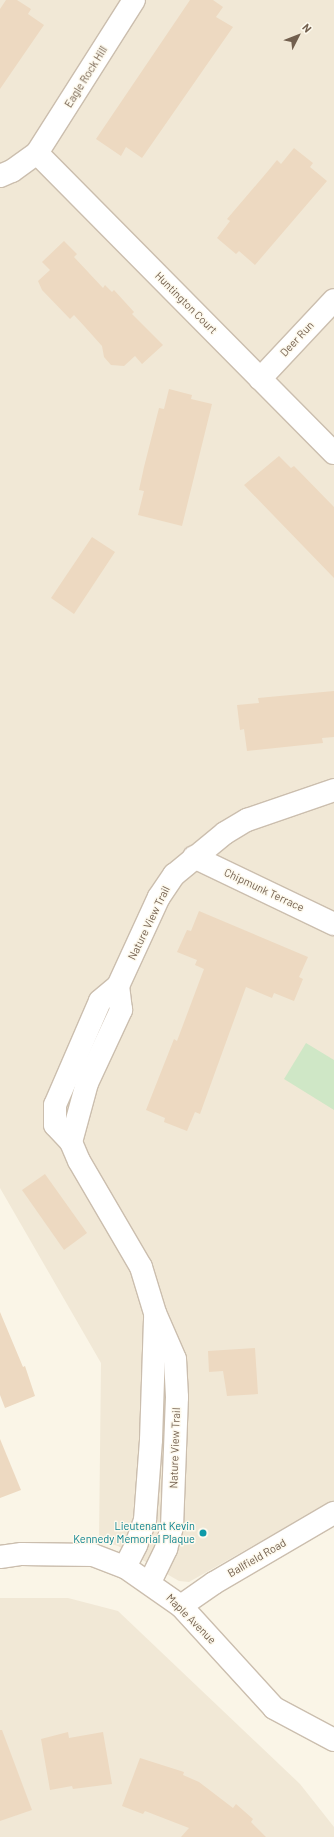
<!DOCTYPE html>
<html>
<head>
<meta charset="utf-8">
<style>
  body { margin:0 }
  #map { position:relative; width:334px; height:1837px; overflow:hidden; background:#faf5e7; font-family:Barlow,sans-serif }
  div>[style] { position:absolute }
  .residential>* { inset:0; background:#f1e8d6 }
  .green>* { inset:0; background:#cfe7c6 }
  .building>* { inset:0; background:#edd9c1 }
  .roads { filter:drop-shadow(1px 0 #cbbeae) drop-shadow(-1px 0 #cbbeae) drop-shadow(0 1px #cbbeae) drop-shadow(0 -1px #cbbeae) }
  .street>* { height:22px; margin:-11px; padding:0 11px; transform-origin:11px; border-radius:11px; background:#fff }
  .secondary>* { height:22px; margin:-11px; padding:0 11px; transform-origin:11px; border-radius:11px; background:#fff }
  .dots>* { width:11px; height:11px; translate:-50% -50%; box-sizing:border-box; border:2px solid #fdf9ed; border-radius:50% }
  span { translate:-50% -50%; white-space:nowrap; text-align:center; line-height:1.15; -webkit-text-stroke:3px #fdf9ed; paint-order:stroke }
  .street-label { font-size:11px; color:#725f4e }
  .culture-label { font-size:11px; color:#0d838f }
  .right { translate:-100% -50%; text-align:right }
  .north { position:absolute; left:278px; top:16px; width:40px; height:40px; -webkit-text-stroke:3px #fdf9ed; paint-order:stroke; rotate:48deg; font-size:11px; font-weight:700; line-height:16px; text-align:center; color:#725f4e }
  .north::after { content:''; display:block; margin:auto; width:14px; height:18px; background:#725f4e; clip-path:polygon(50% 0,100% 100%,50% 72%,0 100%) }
</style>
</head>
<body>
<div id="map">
  <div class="residential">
    <i style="clip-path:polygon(0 0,334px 0,334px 1500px,189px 1582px,179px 1581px,118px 1546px,99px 1540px,101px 1363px,0 1188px)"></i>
    <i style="clip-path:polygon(0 1598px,68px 1598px,118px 1611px,300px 1784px,334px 1827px,334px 1837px,0 1837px)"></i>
  </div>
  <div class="green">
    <i style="clip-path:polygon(306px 1043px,334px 1060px,334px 1110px,284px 1079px)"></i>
  </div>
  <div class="building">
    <i style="clip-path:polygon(6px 0,17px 0,31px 9px,28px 14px,44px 25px,0 89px,0 9px)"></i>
    <i style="clip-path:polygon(190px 0,213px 0,223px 7px,216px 17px,233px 27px,142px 158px,126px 147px,121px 156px,96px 139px)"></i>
    <i style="clip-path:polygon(294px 148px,313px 163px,310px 167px,327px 181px,255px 265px,239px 251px,236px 254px,217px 238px,230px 221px,227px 219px,268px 171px,277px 160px,281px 164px)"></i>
    <i style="clip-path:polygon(64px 241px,77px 254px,74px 257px,103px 288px,105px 285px,112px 292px,114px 290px,134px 312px,132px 314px,163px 345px,142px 364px,135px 356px,124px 366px,111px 365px,104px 357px,102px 346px,85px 327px,74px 315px,70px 319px,42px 290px,38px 281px,50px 270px,42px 262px)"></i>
    <i style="clip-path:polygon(169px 389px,192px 395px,191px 399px,212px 404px,182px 526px,138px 515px,144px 491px,139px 490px,144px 467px,159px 408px,164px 409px)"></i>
    <i style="clip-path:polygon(279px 456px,291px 468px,294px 466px,334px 507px,334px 578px,244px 485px)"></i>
    <i style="clip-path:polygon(92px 537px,115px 552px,74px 614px,51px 598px)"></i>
    <i style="clip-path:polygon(334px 691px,334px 737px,322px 738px,323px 743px,247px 751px,244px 729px,240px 730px,237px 705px,259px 703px,258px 698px)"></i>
    <i style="clip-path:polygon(199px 911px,308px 957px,299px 977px,303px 979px,294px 1001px,274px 993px,272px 998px,246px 987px,200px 1114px,195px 1112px,187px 1131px,164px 1122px,165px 1118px,146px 1110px,174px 1039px,177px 1041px,204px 969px,195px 965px,197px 960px,177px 952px,187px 930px,191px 931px)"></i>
    <i style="clip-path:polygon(45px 1174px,87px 1233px,64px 1250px,22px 1190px)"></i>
    <i style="clip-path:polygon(0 1312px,23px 1367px,25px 1366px,35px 1396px,5px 1408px,0 1395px)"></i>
    <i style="clip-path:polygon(255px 1348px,258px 1394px,227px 1396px,223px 1371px,209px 1372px,208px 1351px)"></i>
    <i style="clip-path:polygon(0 1439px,21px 1490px,0 1498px)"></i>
    <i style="clip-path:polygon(0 1730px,2px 1730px,32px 1810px,0 1821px)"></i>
    <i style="clip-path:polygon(68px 1732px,69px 1738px,103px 1732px,112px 1784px,73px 1789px,72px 1786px,50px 1790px,41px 1739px)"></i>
    <i style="clip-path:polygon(140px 1758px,184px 1772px,183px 1775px,199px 1782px,233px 1808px,236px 1804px,253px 1819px,251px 1822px,266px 1837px,181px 1837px,189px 1828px,145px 1811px,143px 1814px,122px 1806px)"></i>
  </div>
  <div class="roads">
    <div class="street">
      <i style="left:37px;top:153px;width:422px;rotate:45.3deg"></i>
      <i style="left:0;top:176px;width:13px;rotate:-23deg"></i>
      <i style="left:12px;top:171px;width:31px;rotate:-36deg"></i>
      <i style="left:37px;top:153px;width:181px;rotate:-57.6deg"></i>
      <i style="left:260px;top:379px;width:108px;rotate:-46.9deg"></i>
      <i style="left:194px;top:857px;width:155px;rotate:25.6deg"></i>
      <i style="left:71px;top:1142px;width:61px;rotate:-74.8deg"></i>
      <i style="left:87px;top:1083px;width:81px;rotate:-65deg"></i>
      <i style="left:121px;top:1010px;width:24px;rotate:-97deg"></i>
      <i style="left:125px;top:1567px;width:25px;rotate:-63deg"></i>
      <i style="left:136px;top:1545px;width:27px;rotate:-70deg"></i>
      <i style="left:145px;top:1520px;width:80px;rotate:-85.7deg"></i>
      <i style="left:151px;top:1440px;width:123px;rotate:-88.1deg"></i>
      <i style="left:150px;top:1582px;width:37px;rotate:-64deg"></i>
      <i style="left:166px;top:1549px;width:23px;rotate:-75deg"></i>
      <i style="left:172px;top:1527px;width:130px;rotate:-87.8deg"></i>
      <i style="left:177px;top:1397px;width:38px;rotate:-93deg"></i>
      <i style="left:175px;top:1359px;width:50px;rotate:-113.5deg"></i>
      <i style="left:155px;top:1313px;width:48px;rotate:-106.9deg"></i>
      <i style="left:141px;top:1267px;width:123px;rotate:-120.3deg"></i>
      <i style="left:79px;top:1161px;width:21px;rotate:-113deg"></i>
      <i style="left:71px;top:1142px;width:23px;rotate:-133deg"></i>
      <i style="left:55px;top:1125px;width:20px;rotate:-90deg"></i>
      <i style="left:55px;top:1105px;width:113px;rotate:-66.6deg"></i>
      <i style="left:100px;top:1001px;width:23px;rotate:-40deg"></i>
      <i style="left:118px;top:986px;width:98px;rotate:-65.3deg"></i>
      <i style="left:159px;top:897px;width:27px;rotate:-56deg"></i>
      <i style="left:174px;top:875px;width:66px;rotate:-39.5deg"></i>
      <i style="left:225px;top:833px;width:26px;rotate:-31deg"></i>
      <i style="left:247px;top:820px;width:92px;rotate:-19deg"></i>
      <i style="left:181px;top:1606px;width:40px;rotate:-34.9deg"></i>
      <i style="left:214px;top:1583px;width:139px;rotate:-30.3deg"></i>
    </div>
    <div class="secondary">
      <i style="left:0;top:1557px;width:22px;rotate:-8deg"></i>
      <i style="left:22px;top:1554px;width:71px;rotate:0.8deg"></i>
      <i style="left:93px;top:1555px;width:34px;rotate:21deg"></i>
      <i style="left:125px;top:1567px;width:68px;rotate:34.9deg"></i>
      <i style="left:181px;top:1606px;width:138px;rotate:47.6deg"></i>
      <i style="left:274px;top:1708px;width:68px;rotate:28.1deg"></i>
    </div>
  </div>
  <div class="dots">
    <i style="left:203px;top:1533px;background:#0f9aa8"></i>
  </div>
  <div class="street-label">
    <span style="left:86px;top:77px;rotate:-58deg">Eagle Rock Hill</span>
    <span style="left:186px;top:303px;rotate:45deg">Huntington Court</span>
    <span style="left:297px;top:339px;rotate:-47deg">Deer Run</span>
    <span style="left:264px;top:890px;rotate:25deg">Chipmunk Terrace</span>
    <span style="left:149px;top:923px;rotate:-64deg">Nature View Trail</span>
    <span style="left:175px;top:1448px;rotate:-88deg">Nature View Trail</span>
    <span style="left:257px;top:1558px;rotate:-30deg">Ballfield Road</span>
    <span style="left:191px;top:1619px;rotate:45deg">Maple Avenue</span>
  </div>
  <div class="culture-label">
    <span class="right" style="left:195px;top:1533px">Lieutenant Kevin<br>Kennedy Memorial Plaque</span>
  </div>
  <div class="north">N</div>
</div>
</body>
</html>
